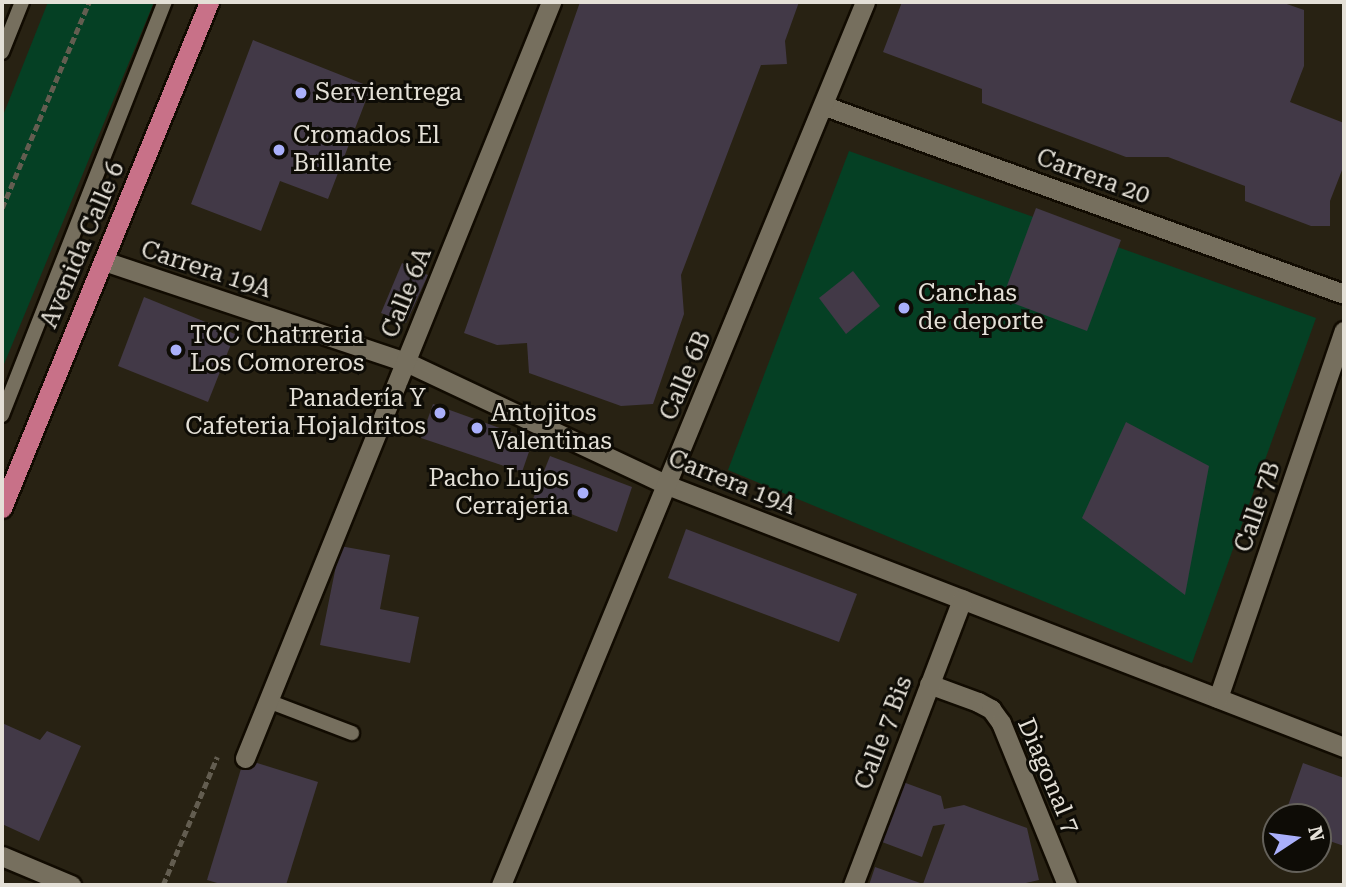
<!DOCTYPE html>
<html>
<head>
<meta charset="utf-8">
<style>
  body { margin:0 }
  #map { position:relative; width:1346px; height:887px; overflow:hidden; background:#282213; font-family:"Roboto Serif",serif }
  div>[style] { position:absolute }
  .green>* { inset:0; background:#054024 }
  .building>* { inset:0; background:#423947 }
  .path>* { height:4.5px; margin-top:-2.25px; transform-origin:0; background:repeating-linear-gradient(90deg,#635d50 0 7px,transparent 0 10.5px) }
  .roads { filter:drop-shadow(2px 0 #110b01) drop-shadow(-2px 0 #110b01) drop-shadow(0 2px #110b01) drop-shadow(0 -2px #110b01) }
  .service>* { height:14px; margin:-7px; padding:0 7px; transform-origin:7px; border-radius:7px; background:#766f5e }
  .minor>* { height:19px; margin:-9.5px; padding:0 9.5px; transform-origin:9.5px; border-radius:9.5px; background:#766f5e }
  .tertiary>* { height:19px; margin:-9.5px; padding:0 9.5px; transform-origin:9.5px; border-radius:9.5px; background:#766f5e }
  .primary>* { height:19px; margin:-9.5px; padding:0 9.5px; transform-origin:9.5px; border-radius:9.5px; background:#c87188 }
  .dots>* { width:19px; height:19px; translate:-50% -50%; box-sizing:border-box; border:4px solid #0e0c06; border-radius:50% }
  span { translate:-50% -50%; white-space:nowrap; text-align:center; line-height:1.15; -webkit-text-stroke:6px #0e0c06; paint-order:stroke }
  .poi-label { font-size:24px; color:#e4e0d7 }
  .left { translate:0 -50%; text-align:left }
  .right { translate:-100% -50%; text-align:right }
  .street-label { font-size:24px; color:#e4e0d7 }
  .frame { position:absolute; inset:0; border:4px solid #e4e0d7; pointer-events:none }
  .north { position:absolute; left:1262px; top:803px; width:70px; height:70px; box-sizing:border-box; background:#0e0c06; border:2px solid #64615a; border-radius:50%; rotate:77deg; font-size:19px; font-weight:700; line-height:28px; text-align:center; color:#e4e0d7 }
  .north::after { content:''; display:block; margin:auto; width:24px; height:32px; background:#aab0fb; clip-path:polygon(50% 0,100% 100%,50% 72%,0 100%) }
</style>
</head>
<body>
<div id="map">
  <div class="green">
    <i style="clip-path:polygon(48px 2px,154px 2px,2px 369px,2px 118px)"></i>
    <i style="clip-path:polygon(849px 151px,1316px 318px,1192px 663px,728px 470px)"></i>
  </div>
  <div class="building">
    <i style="clip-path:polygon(580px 2px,799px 2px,785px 41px,787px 64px,761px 65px,681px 275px,684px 314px,653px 404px,621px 406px,529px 373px,527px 343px,497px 345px,464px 333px)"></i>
    <i style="clip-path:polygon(902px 2px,1281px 2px,1304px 10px,1304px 66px,1290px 102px,1344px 123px,1344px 165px,1330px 201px,1330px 226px,1311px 226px,1245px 201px,1245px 186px,1168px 157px,1126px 157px,982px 103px,982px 89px,883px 52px)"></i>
    <i style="clip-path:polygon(253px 40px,371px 87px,328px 199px,280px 181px,261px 231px,191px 204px)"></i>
    <i style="clip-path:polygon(1036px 208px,1121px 240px,1087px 331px,1002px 299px)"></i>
    <i style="clip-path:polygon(402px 263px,428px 275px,406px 323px,381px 313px)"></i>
    <i style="clip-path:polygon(853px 271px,880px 306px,846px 334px,819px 298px)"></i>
    <i style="clip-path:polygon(144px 297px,235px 334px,208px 402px,118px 366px)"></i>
    <i style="clip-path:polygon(433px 404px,533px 440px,522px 472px,421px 438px)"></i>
    <i style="clip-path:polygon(1126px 422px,1209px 466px,1185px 595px,1082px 518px)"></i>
    <i style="clip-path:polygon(550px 456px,632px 487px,617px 532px,533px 499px)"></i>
    <i style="clip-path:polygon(686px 529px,857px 594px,839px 642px,668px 578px)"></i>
    <i style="clip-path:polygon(340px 546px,390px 555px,380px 609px,419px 617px,410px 663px,320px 645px)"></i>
    <i style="clip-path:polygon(2px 723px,40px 740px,47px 731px,81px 746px,39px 841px,2px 824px)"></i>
    <i style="clip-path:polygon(244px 759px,318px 782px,286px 885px,224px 885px,207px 880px)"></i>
    <i style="clip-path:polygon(1303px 763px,1344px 778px,1344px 846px,1318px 837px,1318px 817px,1284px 817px)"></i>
    <i style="clip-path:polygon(903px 782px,941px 796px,944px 809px,964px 805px,1027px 828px,1039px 880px,1017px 885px,869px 885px,875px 867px,923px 884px,945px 824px,933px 826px,922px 857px,882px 842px)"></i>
  </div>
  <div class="path">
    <i style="left:2px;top:208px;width:224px;rotate:-67.1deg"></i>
    <i style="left:163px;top:885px;width:139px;rotate:-67.1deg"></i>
  </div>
  <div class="roads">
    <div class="service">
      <i style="left:2px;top:52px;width:54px;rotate:-68.2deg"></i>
      <i style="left:2px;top:415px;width:444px;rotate:-68.5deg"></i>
      <i style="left:268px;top:701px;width:90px;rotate:20.9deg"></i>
    </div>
    <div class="minor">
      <i style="left:825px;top:106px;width:552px;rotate:19.91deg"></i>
      <i style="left:104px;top:261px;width:318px;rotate:18.5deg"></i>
      <i style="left:406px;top:362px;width:289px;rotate:25.2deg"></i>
      <i style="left:667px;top:485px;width:726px;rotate:21.16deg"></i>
      <i style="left:929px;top:684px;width:52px;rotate:20.2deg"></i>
      <i style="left:978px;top:702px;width:15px;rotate:28deg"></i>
      <i style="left:991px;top:709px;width:17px;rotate:54deg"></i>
      <i style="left:1001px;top:723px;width:175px;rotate:67.8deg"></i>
      <i style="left:1218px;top:698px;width:388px;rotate:-71.1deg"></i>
      <i style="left:245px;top:758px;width:816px;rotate:-67.96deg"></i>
      <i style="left:501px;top:885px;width:955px;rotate:-67.6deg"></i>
      <i style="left:853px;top:885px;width:306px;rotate:-69.1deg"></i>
    </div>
    <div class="tertiary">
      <i style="left:2px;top:856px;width:75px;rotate:22.8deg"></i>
    </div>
    <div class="primary">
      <i style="left:2px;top:508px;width:547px;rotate:-67.75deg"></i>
    </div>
  </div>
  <div class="dots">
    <i style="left:301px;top:93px;background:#aab0fb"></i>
    <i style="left:279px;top:150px;background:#aab0fb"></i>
    <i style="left:904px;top:308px;background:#aab0fb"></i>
    <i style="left:176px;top:350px;background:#aab0fb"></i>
    <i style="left:440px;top:413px;background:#aab0fb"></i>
    <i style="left:477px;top:428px;background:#aab0fb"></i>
    <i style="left:583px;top:493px;background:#aab0fb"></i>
  </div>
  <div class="poi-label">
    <span class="left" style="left:315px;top:93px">Servientrega</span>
    <span class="left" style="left:293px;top:150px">Cromados El<br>Brillante</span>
    <span class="left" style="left:918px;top:308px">Canchas<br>de deporte</span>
    <span class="left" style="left:190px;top:350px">TCC Chatrreria<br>Los Comoreros</span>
    <span class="right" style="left:426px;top:413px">Panadería Y<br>Cafeteria Hojaldritos</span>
    <span class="left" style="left:491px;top:428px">Antojitos<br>Valentinas</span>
    <span class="right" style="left:569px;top:493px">Pacho Lujos<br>Cerrajeria</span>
  </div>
  <div class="street-label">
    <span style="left:1093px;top:177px;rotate:20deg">Carrera 20</span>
    <span style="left:83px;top:245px;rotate:-67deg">Avenida Calle 6</span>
    <span style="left:206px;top:270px;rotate:18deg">Carrera 19A</span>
    <span style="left:407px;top:293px;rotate:-68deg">Calle 6A</span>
    <span style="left:686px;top:376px;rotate:-67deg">Calle 6B</span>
    <span style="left:732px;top:483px;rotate:22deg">Carrera 19A</span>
    <span style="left:1258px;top:507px;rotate:-71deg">Calle 7B</span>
    <span style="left:884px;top:733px;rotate:-69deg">Calle 7 Bis</span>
    <span style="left:1048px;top:776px;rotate:67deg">Diagonal 7</span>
  </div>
  <div class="frame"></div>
  <div class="north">N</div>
</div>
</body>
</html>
